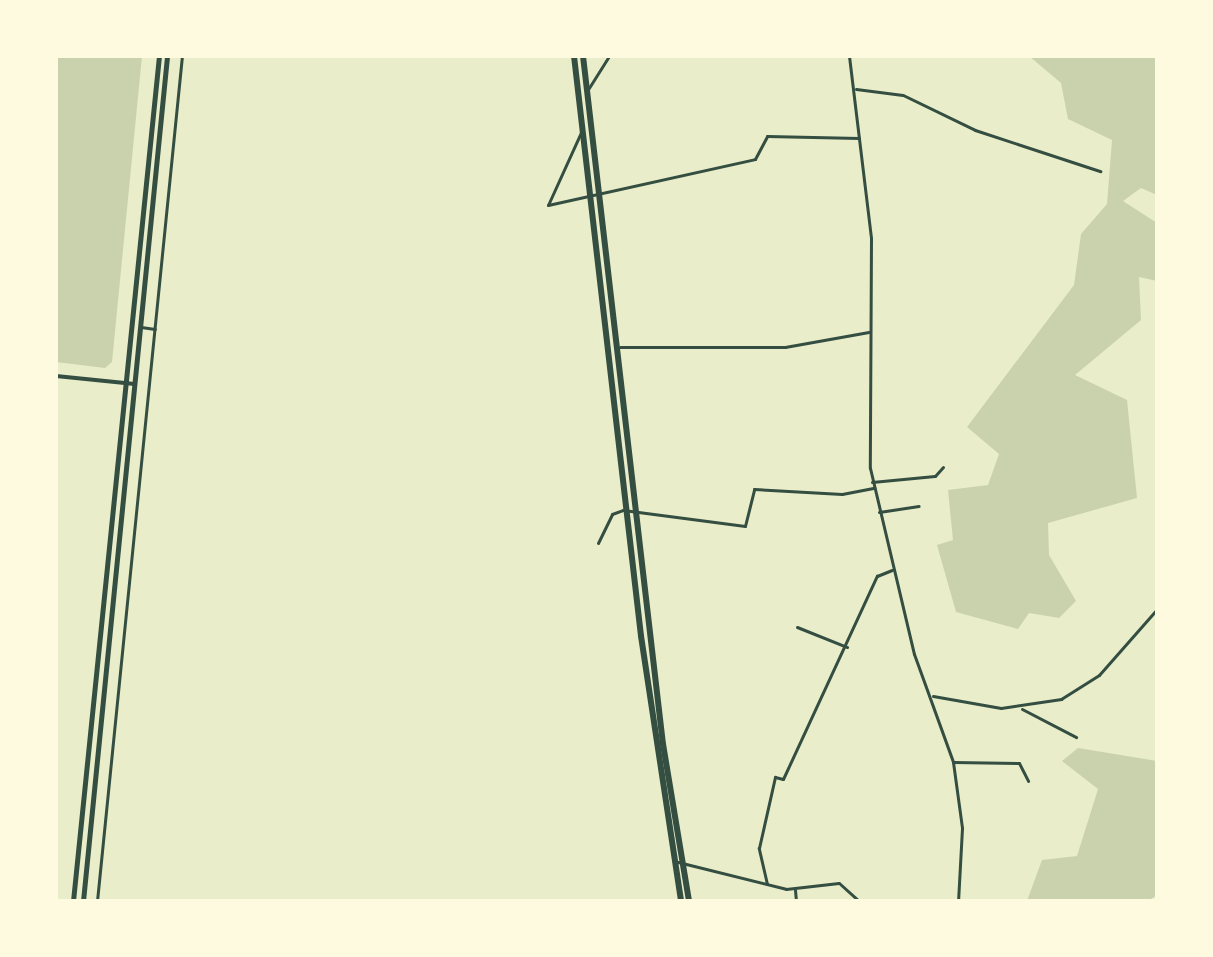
<!DOCTYPE html>
<html>
<head>
<meta charset="utf-8">
<style>
  body { margin:0 }
  #map { position:relative; width:1213px; height:957px; overflow:hidden; background:#e9edc9; font-family:Arial,sans-serif }
  div>[style] { position:absolute }
  .green>* { inset:0; background:#cad2ad }
  .minor>* { height:3px; margin:-1.5px; padding:0 1.5px; transform-origin:1.5px; border-radius:1.5px; background:#344e41 }
  .tertiary>* { height:4px; margin:-2px; padding:0 2px; transform-origin:2px; border-radius:2px; background:#344e41 }
  .secondary>* { height:5px; margin:-2.5px; padding:0 2.5px; transform-origin:2.5px; border-radius:2.5px; background:#344e41 }
  .trunk>* { height:6px; margin:-3px; padding:0 3px; transform-origin:3px; border-radius:3px; background:#344e41 }
  span { translate:-50% -50%; white-space:nowrap; text-align:center; line-height:1.15; -webkit-text-stroke:7px #fefae0; paint-order:stroke }
  .frame { position:absolute; inset:0; border:58px solid #fefae0; pointer-events:none }
</style>
</head>
<body>
<div id="map">
  <div class="green">
    <i style="clip-path:polygon(56px 56px,142px 56px,112px 362px,105px 368px,56px 362px)"></i>
    <i style="clip-path:polygon(1029px 56px,1157px 56px,1157px 195px,1141px 188px,1123px 201px,1157px 223px,1157px 281px,1139px 277px,1141px 320px,1075px 375px,1127px 400px,1137px 498px,1048px 523px,1049px 555px,1076px 601px,1059px 618px,1029px 613px,1018px 629px,956px 612px,937px 545px,953px 540px,948px 490px,988px 485px,999px 454px,967px 427px,1074px 285px,1081px 234px,1107px 204px,1112px 140px,1068px 119px,1061px 83px)"></i>
    <i style="clip-path:polygon(1078px 748px,1157px 761px,1157px 895px,1148px 901px,1027px 901px,1042px 860px,1077px 856px,1098px 789px,1062px 761px)"></i>
  </div>
  <div class="minor">
    <i style="left:849px;top:56px;width:184px;rotate:83.1deg"></i>
    <i style="left:871px;top:239px;width:229px;rotate:90.3deg"></i>
    <i style="left:870px;top:468px;width:191px;rotate:76.7deg"></i>
    <i style="left:914px;top:654px;width:115px;rotate:70.1deg"></i>
    <i style="left:953px;top:762px;width:67px;rotate:82.2deg"></i>
    <i style="left:962px;top:828px;width:73px;rotate:93.1deg"></i>
    <i style="left:856px;top:89px;width:47px;rotate:7.3deg"></i>
    <i style="left:903px;top:95px;width:80px;rotate:25.9deg"></i>
    <i style="left:975px;top:130px;width:132px;rotate:18.2deg"></i>
    <i style="left:587px;top:91px;width:41px;rotate:-57.8deg"></i>
    <i style="left:548px;top:205px;width:212px;rotate:-12.5deg"></i>
    <i style="left:755px;top:159px;width:26px;rotate:-62deg"></i>
    <i style="left:767px;top:136px;width:92px;rotate:1.2deg"></i>
    <i style="left:548px;top:205px;width:82px;rotate:-65.6deg"></i>
    <i style="left:141px;top:327px;width:14px;rotate:8deg"></i>
    <i style="left:620px;top:347px;width:165px"></i>
    <i style="left:785px;top:347px;width:85px;rotate:-10.1deg"></i>
    <i style="left:872px;top:482px;width:63px;rotate:-5.4deg"></i>
    <i style="left:935px;top:476px;width:12px;rotate:-48deg"></i>
    <i style="left:879px;top:512px;width:40px;rotate:-8.5deg"></i>
    <i style="left:598px;top:543px;width:32px;rotate:-64deg"></i>
    <i style="left:612px;top:514px;width:12px;rotate:-20deg"></i>
    <i style="left:623px;top:510px;width:123px;rotate:7.5deg"></i>
    <i style="left:745px;top:526px;width:38px;rotate:-76deg"></i>
    <i style="left:754px;top:489px;width:88px;rotate:3.3deg"></i>
    <i style="left:842px;top:494px;width:33px;rotate:-11deg"></i>
    <i style="left:797px;top:627px;width:54px;rotate:21.8deg"></i>
    <i style="left:933px;top:696px;width:69px;rotate:10deg"></i>
    <i style="left:1001px;top:708px;width:61px;rotate:-8.5deg"></i>
    <i style="left:1061px;top:699px;width:45px;rotate:-32.3deg"></i>
    <i style="left:1099px;top:675px;width:88px;rotate:-48.7deg"></i>
    <i style="left:1022px;top:709px;width:61px;rotate:27.4deg"></i>
    <i style="left:953px;top:762px;width:66px;rotate:0.9deg"></i>
    <i style="left:1019px;top:763px;width:20px;rotate:63deg"></i>
    <i style="left:674px;top:861px;width:115px;rotate:14deg"></i>
    <i style="left:786px;top:889px;width:53px;rotate:-6.5deg"></i>
    <i style="left:839px;top:883px;width:27px;rotate:42deg"></i>
    <i style="left:767px;top:884px;width:37px;rotate:-103deg"></i>
    <i style="left:759px;top:848px;width:73px;rotate:-77.3deg"></i>
    <i style="left:775px;top:777px;width:8px;rotate:14deg"></i>
    <i style="left:783px;top:779px;width:224px;rotate:-65.2deg"></i>
    <i style="left:877px;top:576px;width:16px;rotate:-22deg"></i>
    <i style="left:795px;top:890px;width:11px;rotate:85deg"></i>
    <i style="left:97px;top:901px;width:849px;rotate:-84.26deg"></i>
  </div>
  <div class="tertiary">
    <i style="left:56px;top:376px;width:79px;rotate:5.8deg"></i>
  </div>
  <div class="secondary">
    <i style="left:73px;top:901px;width:849px;rotate:-84.19deg"></i>
    <i style="left:83px;top:901px;width:849px;rotate:-84.32deg"></i>
  </div>
  <div class="trunk">
    <i style="left:574px;top:56px;width:584px;rotate:83.41deg"></i>
    <i style="left:641px;top:636px;width:268px;rotate:81.4deg"></i>
    <i style="left:583px;top:56px;width:693px;rotate:83.37deg"></i>
    <i style="left:663px;top:744px;width:159px;rotate:80.6deg"></i>
  </div>
  <div class="frame"></div>
</div>
</body>
</html>
